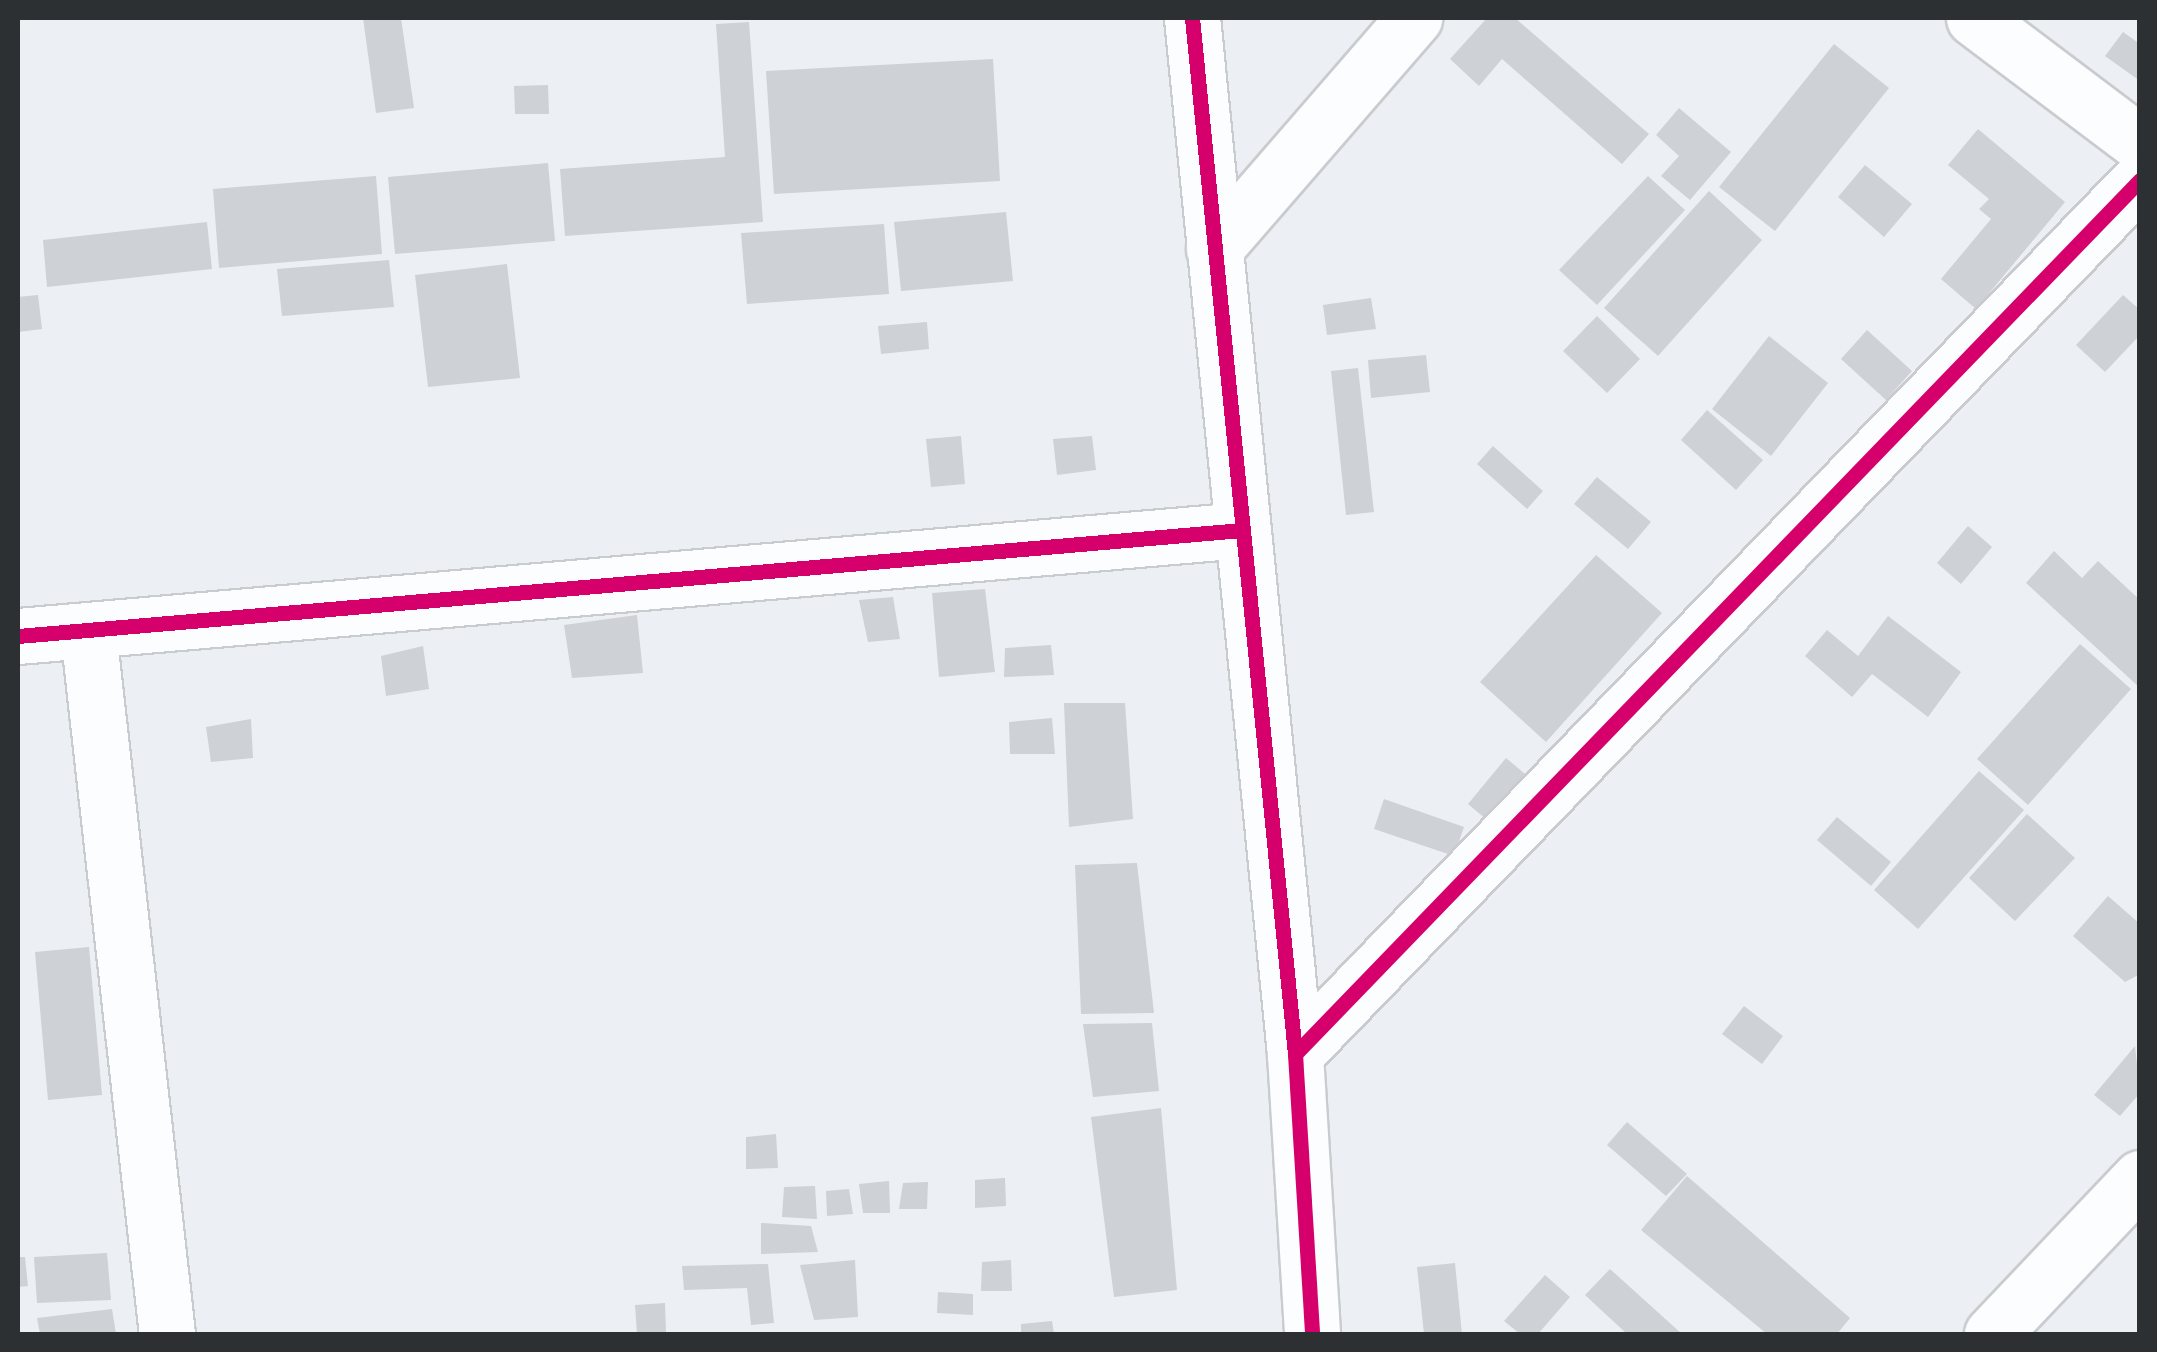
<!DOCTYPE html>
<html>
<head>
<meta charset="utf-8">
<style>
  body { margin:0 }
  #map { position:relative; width:2157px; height:1352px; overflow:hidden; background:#ecf0f5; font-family:"PT Sans Narrow",sans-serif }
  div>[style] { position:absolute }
  .building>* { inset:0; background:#ced1d5 }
  .roads { filter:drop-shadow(2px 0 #c8cccf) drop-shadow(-2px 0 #c8cccf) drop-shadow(0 2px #c8cccf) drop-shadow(0 -2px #c8cccf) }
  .minor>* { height:55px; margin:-27.5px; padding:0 27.5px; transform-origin:27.5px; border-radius:27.5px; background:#fcfdfe }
  .tertiary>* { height:55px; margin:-27.5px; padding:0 27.5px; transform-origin:27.5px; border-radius:27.5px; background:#fcfdfe }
  .cycleway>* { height:15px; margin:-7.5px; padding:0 7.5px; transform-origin:7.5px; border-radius:7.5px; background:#d6006c }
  span { translate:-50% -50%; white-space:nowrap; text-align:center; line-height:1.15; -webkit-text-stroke:9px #e8eff9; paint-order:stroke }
  .frame { position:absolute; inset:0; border:20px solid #2d3033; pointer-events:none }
</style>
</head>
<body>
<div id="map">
  <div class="building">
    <i style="clip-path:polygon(363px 18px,401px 18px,414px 108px,376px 113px)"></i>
    <i style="clip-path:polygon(1487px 18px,1515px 18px,1649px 134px,1622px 164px,1502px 59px,1479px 86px,1450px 59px)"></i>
    <i style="clip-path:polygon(749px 22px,763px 222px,565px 236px,560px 169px,725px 157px,716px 24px)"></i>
    <i style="clip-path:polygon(2123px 32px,2140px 44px,2140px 81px,2105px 56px)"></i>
    <i style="clip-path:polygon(1834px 44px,1889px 88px,1775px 231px,1719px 187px)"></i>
    <i style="clip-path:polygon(993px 59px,1000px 181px,774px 194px,766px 71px)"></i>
    <i style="clip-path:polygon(548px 85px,549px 114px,515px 114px,514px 86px)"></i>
    <i style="clip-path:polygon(1679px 108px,1731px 152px,1690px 200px,1661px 176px,1679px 156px,1656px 135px)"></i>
    <i style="clip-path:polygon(1978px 129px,2065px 202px,1976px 309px,1941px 279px,1991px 219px,1979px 209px,1989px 199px,1948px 165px)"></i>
    <i style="clip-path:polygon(548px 163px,555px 241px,395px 254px,388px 177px)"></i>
    <i style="clip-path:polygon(1865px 165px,1912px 204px,1884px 237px,1838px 197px)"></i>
    <i style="clip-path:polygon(376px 176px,382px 254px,219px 268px,213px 189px)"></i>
    <i style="clip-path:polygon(1648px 176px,1685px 210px,1597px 305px,1559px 270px)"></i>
    <i style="clip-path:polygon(1709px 191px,1762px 240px,1658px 356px,1604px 308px)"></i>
    <i style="clip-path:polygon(1006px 212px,1013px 281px,901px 291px,894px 222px)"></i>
    <i style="clip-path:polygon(207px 222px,212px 269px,47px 287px,43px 240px)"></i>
    <i style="clip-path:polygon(884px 224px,889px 294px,747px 304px,741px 233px)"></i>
    <i style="clip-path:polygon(389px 260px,394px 307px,282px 316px,277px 269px)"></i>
    <i style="clip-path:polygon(507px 264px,520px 378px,428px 387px,415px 275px)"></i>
    <i style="clip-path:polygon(38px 295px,42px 329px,18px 332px,18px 297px)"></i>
    <i style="clip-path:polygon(2123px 295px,2140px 310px,2140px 335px,2105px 372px,2076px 345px)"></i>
    <i style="clip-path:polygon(1371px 298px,1376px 329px,1327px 335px,1323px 305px)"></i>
    <i style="clip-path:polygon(1597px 316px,1640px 359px,1607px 393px,1563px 351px)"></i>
    <i style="clip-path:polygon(927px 322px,929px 349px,881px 354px,878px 326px)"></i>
    <i style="clip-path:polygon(1867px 330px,1912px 371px,1886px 400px,1841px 359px)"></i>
    <i style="clip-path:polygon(1769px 336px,1828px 383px,1771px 456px,1712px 409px)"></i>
    <i style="clip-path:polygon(1426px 355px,1430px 392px,1371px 398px,1368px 360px)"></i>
    <i style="clip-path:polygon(1358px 368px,1374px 512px,1346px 515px,1331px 371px)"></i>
    <i style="clip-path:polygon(1707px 410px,1763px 460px,1736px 490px,1681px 440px)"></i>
    <i style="clip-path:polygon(961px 436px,965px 484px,931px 487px,926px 439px)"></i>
    <i style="clip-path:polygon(1092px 436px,1096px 470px,1057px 475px,1053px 439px)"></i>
    <i style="clip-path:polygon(1493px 446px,1543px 491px,1527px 509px,1477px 464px)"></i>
    <i style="clip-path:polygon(1597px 477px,1651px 522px,1628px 549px,1574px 504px)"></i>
    <i style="clip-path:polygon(1968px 526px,1992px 547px,1961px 584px,1937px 563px)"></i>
    <i style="clip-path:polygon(2054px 551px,2082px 578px,2098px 561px,2140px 600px,2140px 688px,2026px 583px)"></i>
    <i style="clip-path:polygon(1596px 555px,1662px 613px,1546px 742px,1480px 682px)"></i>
    <i style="clip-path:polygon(985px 589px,995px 672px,939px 677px,932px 593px)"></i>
    <i style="clip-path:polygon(893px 597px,900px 639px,868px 642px,859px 600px)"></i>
    <i style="clip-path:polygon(637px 615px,643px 673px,572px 678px,564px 625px)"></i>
    <i style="clip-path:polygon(1888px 616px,1961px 672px,1928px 717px,1872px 674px,1852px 697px,1805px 656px,1827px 630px,1858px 656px)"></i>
    <i style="clip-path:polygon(2080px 644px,2131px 689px,2028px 805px,1977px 759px)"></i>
    <i style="clip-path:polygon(1051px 645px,1054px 675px,1004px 677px,1005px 648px)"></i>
    <i style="clip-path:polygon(423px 646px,429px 689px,386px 696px,381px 656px)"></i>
    <i style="clip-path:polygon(1064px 703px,1125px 703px,1133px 819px,1069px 827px)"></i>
    <i style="clip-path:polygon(1052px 718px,1055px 754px,1010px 754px,1009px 722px)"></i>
    <i style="clip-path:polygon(251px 719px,253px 758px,211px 762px,206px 727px)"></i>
    <i style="clip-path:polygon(1506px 758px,1531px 779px,1493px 825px,1468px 804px)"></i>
    <i style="clip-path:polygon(1979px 771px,2024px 810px,1918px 929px,1874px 890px)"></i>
    <i style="clip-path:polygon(1384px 799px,1464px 827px,1454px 856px,1374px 829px)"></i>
    <i style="clip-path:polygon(2027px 814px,2075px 858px,2015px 921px,1969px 878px)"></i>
    <i style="clip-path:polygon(1837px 817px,1891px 862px,1871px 886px,1817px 840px)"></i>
    <i style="clip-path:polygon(1137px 863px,1154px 1013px,1081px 1014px,1075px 865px)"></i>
    <i style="clip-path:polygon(2108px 896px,2140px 924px,2140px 974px,2125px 982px,2073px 936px)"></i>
    <i style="clip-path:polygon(89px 947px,102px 1095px,48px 1100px,35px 952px)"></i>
    <i style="clip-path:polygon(1744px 1006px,1783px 1036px,1762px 1064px,1722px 1034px)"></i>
    <i style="clip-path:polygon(1152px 1023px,1159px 1091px,1093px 1097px,1083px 1024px)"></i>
    <i style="clip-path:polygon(2135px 1046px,2140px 1093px,2120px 1116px,2094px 1095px)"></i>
    <i style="clip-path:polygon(1161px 1108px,1177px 1290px,1114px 1297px,1091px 1117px)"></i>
    <i style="clip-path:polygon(1627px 1122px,1687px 1174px,1666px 1196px,1607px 1145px)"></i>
    <i style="clip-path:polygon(776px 1134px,778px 1168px,746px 1169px,746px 1137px)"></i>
    <i style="clip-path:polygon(1687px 1176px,1850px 1318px,1837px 1334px,1767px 1334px,1641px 1230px)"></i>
    <i style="clip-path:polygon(1005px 1178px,1006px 1206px,975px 1208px,975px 1180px)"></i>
    <i style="clip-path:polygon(889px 1181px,890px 1213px,863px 1213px,859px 1184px)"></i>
    <i style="clip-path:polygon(928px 1182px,927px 1209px,899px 1209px,903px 1183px)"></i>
    <i style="clip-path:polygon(815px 1186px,817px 1219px,782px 1217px,784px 1187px)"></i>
    <i style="clip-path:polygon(849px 1189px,853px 1214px,827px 1216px,826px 1191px)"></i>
    <i style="clip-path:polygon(761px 1223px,811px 1226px,818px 1252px,761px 1254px)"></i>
    <i style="clip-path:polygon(107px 1253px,111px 1300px,37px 1303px,34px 1257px)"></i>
    <i style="clip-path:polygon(18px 1257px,25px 1257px,28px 1286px,18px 1287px)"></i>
    <i style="clip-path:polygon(855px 1260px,858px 1317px,814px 1320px,800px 1265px)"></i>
    <i style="clip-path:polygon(1011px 1260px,1012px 1291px,981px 1291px,982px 1262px)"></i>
    <i style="clip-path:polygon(1455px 1263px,1462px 1334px,1424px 1334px,1417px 1267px)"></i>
    <i style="clip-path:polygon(768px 1264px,774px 1323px,751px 1325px,747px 1288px,684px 1290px,682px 1266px)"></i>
    <i style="clip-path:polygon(1610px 1269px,1682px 1334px,1627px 1334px,1585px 1295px)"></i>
    <i style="clip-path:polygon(1545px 1275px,1570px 1297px,1538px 1334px,1520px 1334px,1504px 1321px)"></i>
    <i style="clip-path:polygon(938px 1292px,973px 1294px,973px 1315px,937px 1313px)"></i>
    <i style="clip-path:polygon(665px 1303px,666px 1333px,637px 1334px,635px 1305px)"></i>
    <i style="clip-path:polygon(112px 1309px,116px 1334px,40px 1334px,37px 1318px)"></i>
    <i style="clip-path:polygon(1052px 1321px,1054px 1334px,1021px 1334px,1021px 1324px)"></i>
  </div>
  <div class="roads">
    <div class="minor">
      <i style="left:1974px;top:18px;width:208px;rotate:37deg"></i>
      <i style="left:1214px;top:249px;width:306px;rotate:-49.1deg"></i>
      <i style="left:88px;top:632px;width:706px;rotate:83.58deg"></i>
      <i style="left:18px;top:636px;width:1228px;rotate:-4.95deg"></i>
      <i style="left:1295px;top:1054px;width:1216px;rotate:-45.97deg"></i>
      <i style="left:1992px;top:1334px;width:215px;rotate:-46.5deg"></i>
    </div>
    <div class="tertiary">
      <i style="left:1192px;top:18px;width:1041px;rotate:84.32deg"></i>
      <i style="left:1295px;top:1054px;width:281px;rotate:86.5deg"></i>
    </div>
  </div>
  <div class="cycleway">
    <i style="left:1192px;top:18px;width:1041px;rotate:84.32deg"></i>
    <i style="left:1295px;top:1054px;width:281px;rotate:86.5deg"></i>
    <i style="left:18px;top:636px;width:1228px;rotate:-4.95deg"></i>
    <i style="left:1295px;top:1054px;width:1216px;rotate:-45.97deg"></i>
  </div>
  <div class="frame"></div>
</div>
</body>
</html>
